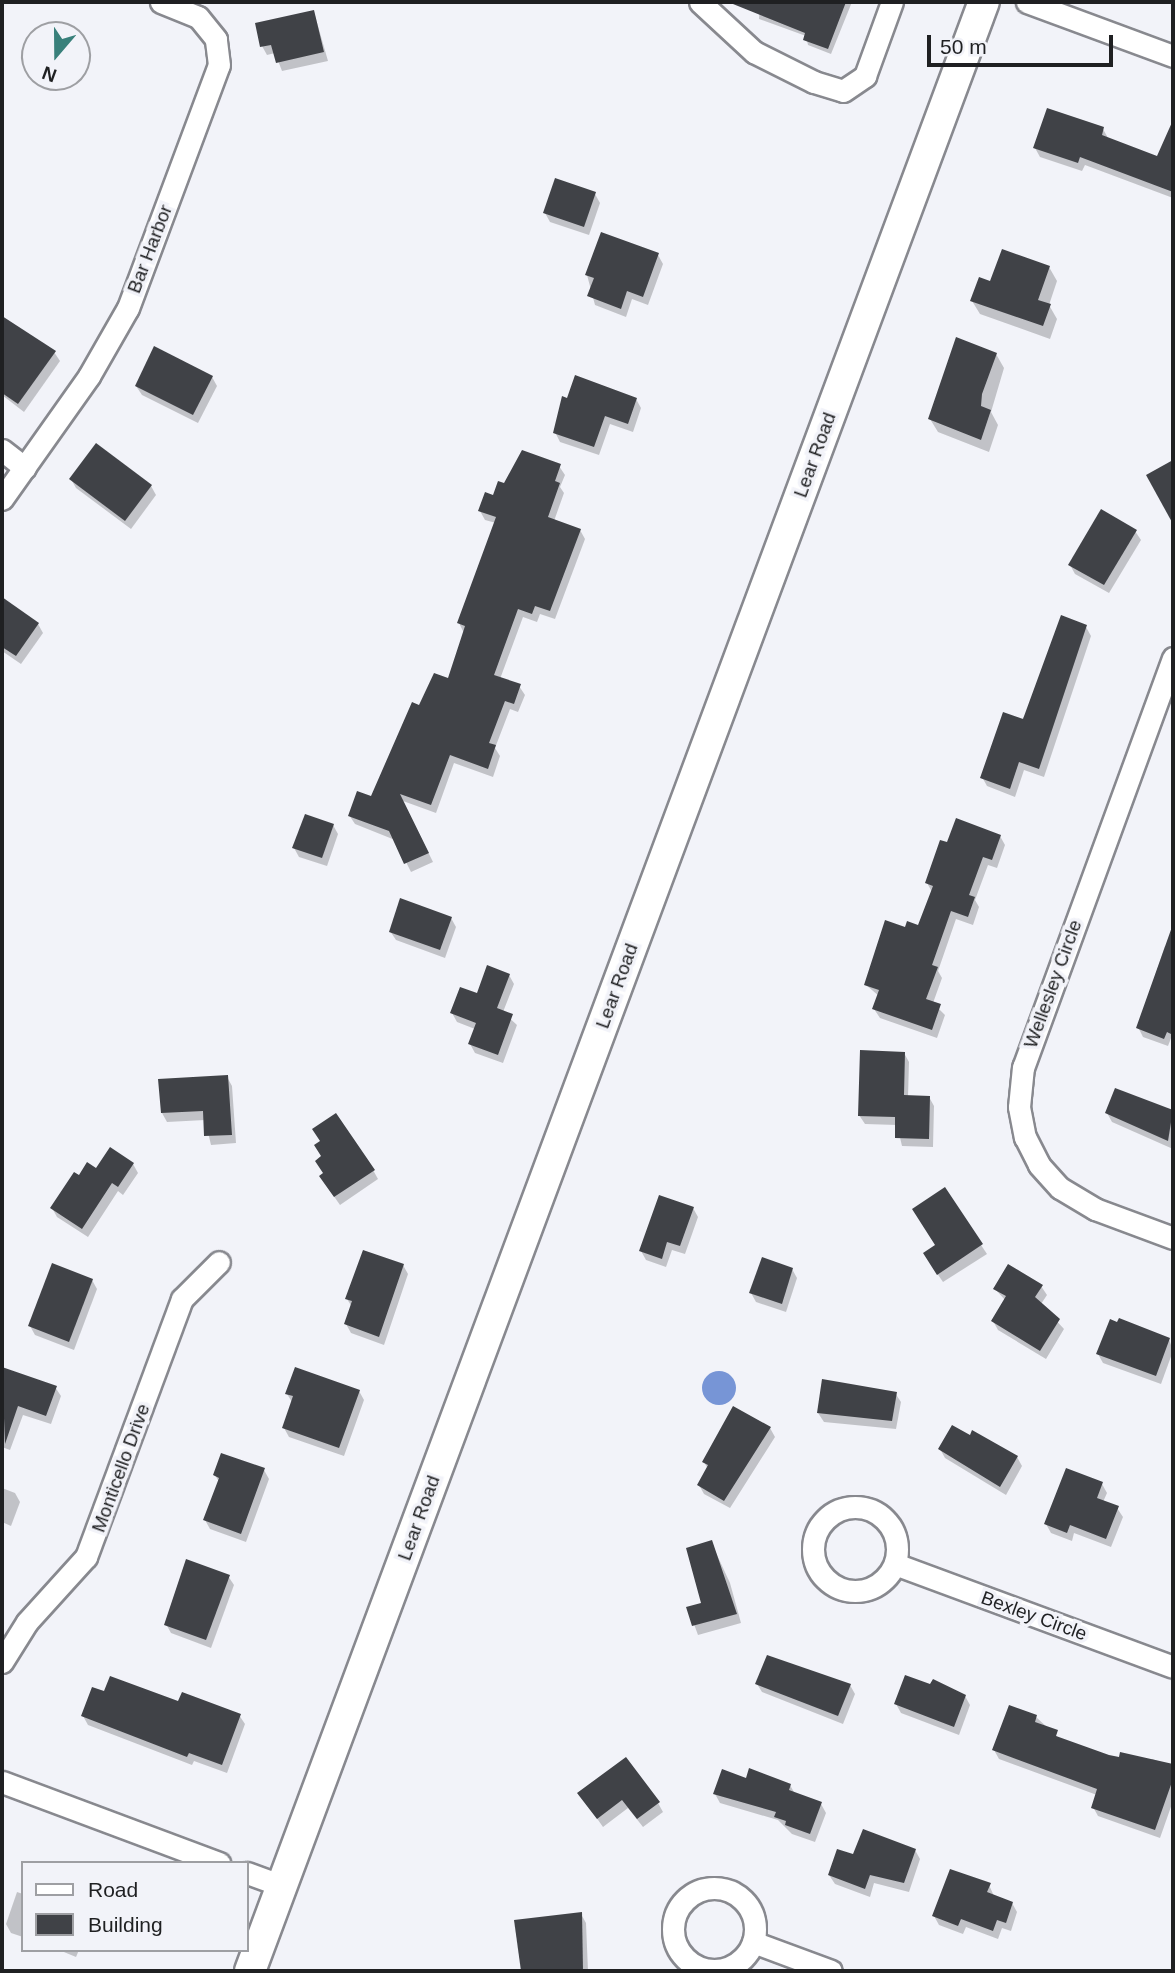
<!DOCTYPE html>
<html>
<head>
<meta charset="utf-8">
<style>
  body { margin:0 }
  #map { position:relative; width:1175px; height:1973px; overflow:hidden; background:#f2f3f9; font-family:Arial,sans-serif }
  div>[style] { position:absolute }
  .water>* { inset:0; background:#7795d6 }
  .round { border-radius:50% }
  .shadow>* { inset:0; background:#0003 }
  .building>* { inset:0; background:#404247 }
  .roads { filter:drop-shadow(2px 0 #88898f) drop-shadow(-2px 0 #88898f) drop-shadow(0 2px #88898f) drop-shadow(0 -2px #88898f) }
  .street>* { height:21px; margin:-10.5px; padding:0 10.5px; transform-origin:10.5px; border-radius:10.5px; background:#fff }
  .street>.ring { margin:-10.5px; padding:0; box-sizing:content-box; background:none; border:21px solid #fff; border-radius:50% }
  .secondary>* { height:30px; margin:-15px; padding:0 15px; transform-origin:15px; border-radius:15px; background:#fff }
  span { translate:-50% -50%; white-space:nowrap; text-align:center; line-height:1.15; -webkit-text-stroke:7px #f2f3f9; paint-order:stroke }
  .street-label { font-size:19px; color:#1f2022 }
  .frame { position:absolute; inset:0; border:4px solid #1f2022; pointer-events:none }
  .legend { position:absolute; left:21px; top:1861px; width:228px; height:91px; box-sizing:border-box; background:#f2f3f9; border:2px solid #9e9fa3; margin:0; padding:9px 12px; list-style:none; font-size:21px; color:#1f2022 }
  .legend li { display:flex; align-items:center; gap:14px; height:35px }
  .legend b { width:35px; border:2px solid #9e9fa3 }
  .north { position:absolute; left:21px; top:21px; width:70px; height:70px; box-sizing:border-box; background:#f2f3f9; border:2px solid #9e9fa3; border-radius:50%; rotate:200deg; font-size:19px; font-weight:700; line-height:28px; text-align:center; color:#1f2022 }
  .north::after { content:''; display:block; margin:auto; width:24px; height:32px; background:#39807b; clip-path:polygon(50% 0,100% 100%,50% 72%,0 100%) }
  .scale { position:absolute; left:927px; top:35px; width:186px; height:32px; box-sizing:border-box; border:4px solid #1f2022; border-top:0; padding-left:9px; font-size:21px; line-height:24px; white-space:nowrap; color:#1f2022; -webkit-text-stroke:5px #f2f3f9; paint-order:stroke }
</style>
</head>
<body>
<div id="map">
  <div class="water">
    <i class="round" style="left:702px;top:1371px;width:34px;height:34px"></i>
  </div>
  <div class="shadow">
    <i style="clip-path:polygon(760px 2px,852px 2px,831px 54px,808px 45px,806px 36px,759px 19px)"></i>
    <i style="clip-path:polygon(314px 12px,328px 61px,282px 71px,275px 53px,267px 55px,262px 46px)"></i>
    <i style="clip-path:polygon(1103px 129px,1108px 138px,1158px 158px,1160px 154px,1173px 159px,1173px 198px,1085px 165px,1082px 171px,1040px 157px,1035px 148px)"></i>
    <i style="clip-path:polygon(595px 194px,600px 203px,589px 235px,550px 222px,545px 213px)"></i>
    <i style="clip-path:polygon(658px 255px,663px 264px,648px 305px,632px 299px,626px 317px,595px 305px,587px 275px)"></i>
    <i style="clip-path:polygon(1049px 267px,1057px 281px,1049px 305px,1057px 319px,1050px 339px,980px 314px,972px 301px,991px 283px)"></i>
    <i style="clip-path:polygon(2px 316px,54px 352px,60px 361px,24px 412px,2px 395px)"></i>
    <i style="clip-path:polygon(996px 354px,1004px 368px,991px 412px,998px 425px,989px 452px,938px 432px,930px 419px)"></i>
    <i style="clip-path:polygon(212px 377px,217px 386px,198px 423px,142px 395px,136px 386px)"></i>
    <i style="clip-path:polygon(636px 399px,641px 408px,633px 432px,610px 424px,599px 455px,560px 442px,555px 432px)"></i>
    <i style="clip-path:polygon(559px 466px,565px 475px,560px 487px,564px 493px,554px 521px,580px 530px,585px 539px,555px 619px,540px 614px,537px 622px,523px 617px,500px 679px,519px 686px,525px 695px,518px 712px,510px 709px,495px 748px,500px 756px,493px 777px,454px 763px,436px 813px,403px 801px,433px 862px,411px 872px,395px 840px,355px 824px,349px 815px,372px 798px,419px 707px,449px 680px,464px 633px,459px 623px,496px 523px,485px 520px,480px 511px,504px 485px)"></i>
    <i style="clip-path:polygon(71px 479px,151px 486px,156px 495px,131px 529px,76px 488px)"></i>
    <i style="clip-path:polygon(1135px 531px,1141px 540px,1109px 593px,1075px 574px,1070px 565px)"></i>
    <i style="clip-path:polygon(2px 599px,38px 624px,43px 633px,21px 664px,2px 651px)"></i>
    <i style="clip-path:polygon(1086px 627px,1091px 636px,1044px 777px,1024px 770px,1015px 797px,987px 786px,982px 777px)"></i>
    <i style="clip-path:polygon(333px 825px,338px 834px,327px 866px,299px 857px,294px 848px)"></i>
    <i style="clip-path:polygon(1000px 836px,1005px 845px,997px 868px,988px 865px,975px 900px,979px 907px,973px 925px,956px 919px,938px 971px,942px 978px,933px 1003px,945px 1015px,937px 1038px,880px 1018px,874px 1009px,879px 996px,866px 985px,906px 929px,919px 928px,932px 892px,927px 883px,948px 845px)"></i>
    <i style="clip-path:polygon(451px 918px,456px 927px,445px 958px,396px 940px,390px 931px)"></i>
    <i style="clip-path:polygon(1165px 946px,1173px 949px,1173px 1033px,1168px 1046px,1143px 1037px,1138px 1027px)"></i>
    <i style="clip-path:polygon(509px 975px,514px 984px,503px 1012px,517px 1025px,503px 1063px,475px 1053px,470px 1044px,475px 1029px,457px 1022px,452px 1013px)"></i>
    <i style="clip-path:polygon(904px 1053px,909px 1062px,908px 1097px,929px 1097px,934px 1106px,933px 1147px,902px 1146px,897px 1125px,865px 1124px,859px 1115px)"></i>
    <i style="clip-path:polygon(227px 1077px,232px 1086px,236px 1143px,211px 1145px,205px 1120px,167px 1122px,162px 1113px,160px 1081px)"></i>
    <i style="clip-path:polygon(1116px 1090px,1173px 1111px,1173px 1149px,1112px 1122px,1107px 1113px)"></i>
    <i style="clip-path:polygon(133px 1164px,138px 1173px,123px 1195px,118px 1191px,88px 1237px,57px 1217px,52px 1208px,79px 1177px)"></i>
    <i style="clip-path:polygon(373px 1170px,378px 1179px,340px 1205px,326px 1185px,325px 1174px)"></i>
    <i style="clip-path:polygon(693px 1208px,698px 1217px,685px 1254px,672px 1250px,666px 1267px,646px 1260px,641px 1251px)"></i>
    <i style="clip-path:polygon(981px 1245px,987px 1254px,943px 1282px,930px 1263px,937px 1246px)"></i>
    <i style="clip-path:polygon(403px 1265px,408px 1274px,384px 1345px,351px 1333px,346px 1324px,352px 1307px,347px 1299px)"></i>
    <i style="clip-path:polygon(792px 1269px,797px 1278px,786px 1312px,756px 1302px,751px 1293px)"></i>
    <i style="clip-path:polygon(92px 1280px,97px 1289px,74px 1350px,35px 1335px,30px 1326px)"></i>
    <i style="clip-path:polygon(1041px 1286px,1047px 1295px,1041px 1304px,1064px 1329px,1046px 1359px,998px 1330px,993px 1321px,1006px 1301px,995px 1289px)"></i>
    <i style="clip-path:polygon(1169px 1339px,1173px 1351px,1161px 1384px,1103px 1363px,1098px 1354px)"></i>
    <i style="clip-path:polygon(2px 1369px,55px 1387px,61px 1396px,51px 1424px,23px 1415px,10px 1450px,2px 1447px)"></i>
    <i style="clip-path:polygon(359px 1391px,364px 1400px,344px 1456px,289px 1437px,284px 1428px,292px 1402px,287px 1394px)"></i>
    <i style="clip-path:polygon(895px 1393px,901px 1402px,896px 1429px,824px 1422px,818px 1413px)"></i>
    <i style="clip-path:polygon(770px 1428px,775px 1437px,730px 1508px,704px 1494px,699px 1485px,708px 1469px,704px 1462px)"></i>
    <i style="clip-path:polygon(940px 1449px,1017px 1457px,1022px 1466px,1006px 1495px,945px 1458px)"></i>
    <i style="clip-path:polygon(264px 1470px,269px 1479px,246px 1542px,210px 1529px,205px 1520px,219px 1482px,215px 1475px)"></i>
    <i style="clip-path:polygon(1102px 1484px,1107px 1493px,1103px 1502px,1117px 1508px,1123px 1517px,1111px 1547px,1074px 1533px,1072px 1541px,1051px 1533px,1046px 1524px)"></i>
    <i style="clip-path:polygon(2px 1488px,15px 1493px,20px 1502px,11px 1526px,2px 1522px)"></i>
    <i style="clip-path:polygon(711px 1542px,730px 1583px,741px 1623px,698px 1635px,688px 1608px,703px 1604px)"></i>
    <i style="clip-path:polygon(228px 1576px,234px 1585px,211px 1648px,171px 1633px,166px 1624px)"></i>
    <i style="clip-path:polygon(757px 1684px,850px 1685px,855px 1694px,843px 1724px,762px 1692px)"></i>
    <i style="clip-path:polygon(105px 1693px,239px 1715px,245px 1724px,227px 1773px,194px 1761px,192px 1765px,88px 1725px,83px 1716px)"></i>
    <i style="clip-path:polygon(965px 1696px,970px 1705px,959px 1735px,901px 1713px,896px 1704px)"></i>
    <i style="clip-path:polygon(1036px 1717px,1061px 1740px,1109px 1757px,1150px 1764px,1152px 1759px,1173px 1766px,1173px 1801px,1160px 1838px,1098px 1816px,1093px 1807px,1097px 1795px,999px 1759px,994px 1750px)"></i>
    <i style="clip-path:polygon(747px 1780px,790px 1785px,795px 1794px,821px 1804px,826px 1813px,815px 1842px,792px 1834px,778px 1820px,720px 1803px,715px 1794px)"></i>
    <i style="clip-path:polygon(579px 1793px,658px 1803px,663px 1812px,643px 1827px,628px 1808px,603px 1827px)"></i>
    <i style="clip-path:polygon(915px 1850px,920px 1859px,909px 1892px,874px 1883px,870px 1897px,835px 1884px,829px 1875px,854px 1857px)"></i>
    <i style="clip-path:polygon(989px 1885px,994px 1896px,1012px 1903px,1017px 1912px,1011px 1931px,1002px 1928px,998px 1939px,966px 1927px,963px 1934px,939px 1925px,934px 1916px)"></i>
    <i style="clip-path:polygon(17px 1892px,23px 1894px,23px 1937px,11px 1933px,6px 1924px)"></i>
    <i style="clip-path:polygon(581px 1914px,586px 1923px,588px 1971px,523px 1971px,516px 1922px)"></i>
    <i style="clip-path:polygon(59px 1950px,79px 1950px,76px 1957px)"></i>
  </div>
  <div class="building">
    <i style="clip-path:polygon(728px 2px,846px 2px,828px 49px,803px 40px,805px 33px)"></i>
    <i style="clip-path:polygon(314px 10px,324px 52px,276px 63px,271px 45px,260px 47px,255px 23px)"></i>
    <i style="clip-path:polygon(1047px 108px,1104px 127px,1102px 135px,1157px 156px,1173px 120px,1173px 192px,1080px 157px,1078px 163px,1033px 148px)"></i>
    <i style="clip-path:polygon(555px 178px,596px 192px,584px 227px,543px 213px)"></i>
    <i style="clip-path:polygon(601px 232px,659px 253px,643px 297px,627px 291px,621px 309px,587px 296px,594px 278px,585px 275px)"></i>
    <i style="clip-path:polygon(1002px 249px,1050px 266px,1038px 300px,1051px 304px,1043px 326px,970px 301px,979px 277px,990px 281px)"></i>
    <i style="clip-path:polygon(2px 316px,56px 351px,18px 404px,2px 393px)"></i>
    <i style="clip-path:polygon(956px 337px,997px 353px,982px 394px,981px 406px,991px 410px,981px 440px,928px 419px)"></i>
    <i style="clip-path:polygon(154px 346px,213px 376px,193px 415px,135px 386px)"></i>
    <i style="clip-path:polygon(575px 375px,637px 398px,628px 424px,605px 416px,594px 447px,553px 433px,562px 396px,567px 398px)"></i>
    <i style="clip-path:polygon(96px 443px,152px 485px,125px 521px,69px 479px)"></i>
    <i style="clip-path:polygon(522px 450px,561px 464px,555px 481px,560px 483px,548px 517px,581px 529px,550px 611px,535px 606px,532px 614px,518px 609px,494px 675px,521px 684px,514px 704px,505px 701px,489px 743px,496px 745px,488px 769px,450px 755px,431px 805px,400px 794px,429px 853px,404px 864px,389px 831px,348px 816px,357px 791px,371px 796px,412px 702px,419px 705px,434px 673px,448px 678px,465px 626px,457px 623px,496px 517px,478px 511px,485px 492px,493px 495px,498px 481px,504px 483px)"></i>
    <i style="clip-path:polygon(1173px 460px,1173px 524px,1146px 475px)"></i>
    <i style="clip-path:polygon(1101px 509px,1137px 530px,1104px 585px,1068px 565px)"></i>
    <i style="clip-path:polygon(2px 597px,39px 623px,16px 656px,2px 647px)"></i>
    <i style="clip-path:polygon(1061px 615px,1087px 625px,1039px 769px,1019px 762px,1010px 789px,980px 778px,1003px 712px,1023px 719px)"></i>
    <i style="clip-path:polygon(305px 814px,334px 824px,322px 858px,292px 848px)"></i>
    <i style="clip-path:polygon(956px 818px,1001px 835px,992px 860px,983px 857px,969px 895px,975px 897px,968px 917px,951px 911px,932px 965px,938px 967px,926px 999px,941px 1004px,932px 1030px,872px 1009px,879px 990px,864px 985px,885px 920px,905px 927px,907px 921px,918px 925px,933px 886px,925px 883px,940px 840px,947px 842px)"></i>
    <i style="clip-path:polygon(400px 898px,452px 917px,440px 950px,389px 932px)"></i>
    <i style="clip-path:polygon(1173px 924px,1173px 1035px,1167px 1032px,1164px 1039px,1136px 1028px)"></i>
    <i style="clip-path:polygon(487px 965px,510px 974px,497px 1008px,513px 1014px,498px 1055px,468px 1044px,476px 1023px,450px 1013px,460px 987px,477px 993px)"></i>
    <i style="clip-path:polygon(860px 1050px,905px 1052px,904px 1095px,930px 1096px,929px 1139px,895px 1138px,895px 1117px,858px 1116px)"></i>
    <i style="clip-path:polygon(228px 1075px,232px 1135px,204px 1136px,203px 1111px,161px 1113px,158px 1079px)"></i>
    <i style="clip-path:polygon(1115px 1088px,1173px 1110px,1168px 1141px,1105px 1113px)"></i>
    <i style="clip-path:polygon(336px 1113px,375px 1170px,334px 1197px,319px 1176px,323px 1173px,315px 1161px,321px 1156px,314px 1145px,320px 1141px,312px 1129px)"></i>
    <i style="clip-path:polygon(110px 1147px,134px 1163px,118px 1187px,112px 1183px,82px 1229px,50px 1208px,74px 1172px,79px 1175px,87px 1162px,96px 1168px)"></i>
    <i style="clip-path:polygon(945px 1187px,983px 1244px,937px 1275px,923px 1253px,935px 1245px,912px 1209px)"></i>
    <i style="clip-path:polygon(659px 1195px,694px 1207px,680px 1246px,667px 1242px,662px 1259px,639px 1251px)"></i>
    <i style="clip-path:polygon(363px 1250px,404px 1264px,379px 1337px,344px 1324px,352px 1301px,345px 1299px)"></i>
    <i style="clip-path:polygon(762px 1257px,793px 1268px,782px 1304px,749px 1293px)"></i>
    <i style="clip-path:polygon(52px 1263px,93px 1279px,69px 1342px,28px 1326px)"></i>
    <i style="clip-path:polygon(1008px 1264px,1043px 1285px,1035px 1297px,1060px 1319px,1040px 1351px,991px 1321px,1006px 1296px,993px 1289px)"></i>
    <i style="clip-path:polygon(1119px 1318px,1170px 1338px,1156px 1376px,1096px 1354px,1110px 1319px,1117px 1322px)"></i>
    <i style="clip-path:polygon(2px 1367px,57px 1386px,46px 1416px,18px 1406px,5px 1444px)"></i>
    <i style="clip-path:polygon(295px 1367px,360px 1390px,339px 1448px,282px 1428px,293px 1396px,285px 1394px)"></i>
    <i style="clip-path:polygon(822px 1379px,897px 1392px,892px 1421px,817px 1413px)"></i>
    <i style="clip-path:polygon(733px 1406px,771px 1427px,724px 1501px,697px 1485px,708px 1465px,702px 1462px)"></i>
    <i style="clip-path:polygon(952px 1425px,970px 1435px,972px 1430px,1018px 1456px,1000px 1487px,938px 1449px)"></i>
    <i style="clip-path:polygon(221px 1453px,265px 1468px,241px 1534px,203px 1520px,219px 1478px,213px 1475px)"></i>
    <i style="clip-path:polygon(1066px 1468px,1103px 1482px,1097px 1498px,1119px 1506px,1106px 1539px,1070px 1525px,1067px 1533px,1044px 1524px)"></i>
    <i style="clip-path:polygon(712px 1540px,737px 1614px,692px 1626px,686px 1607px,701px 1603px,686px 1548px)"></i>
    <i style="clip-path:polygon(186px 1559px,230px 1575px,206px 1640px,164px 1625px)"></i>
    <i style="clip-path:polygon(767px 1655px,851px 1684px,838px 1716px,755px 1684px)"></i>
    <i style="clip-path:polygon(905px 1675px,930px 1684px,933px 1679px,966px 1695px,954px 1727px,894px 1704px)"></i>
    <i style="clip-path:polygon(110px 1676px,178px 1701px,182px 1692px,241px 1714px,222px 1765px,189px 1753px,187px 1757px,81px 1716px,92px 1687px,104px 1691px)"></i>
    <i style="clip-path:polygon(1009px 1705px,1037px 1715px,1035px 1722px,1058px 1730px,1056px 1736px,1109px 1755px,1119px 1757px,1120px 1752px,1173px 1764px,1173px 1779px,1155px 1830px,1091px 1808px,1097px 1789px,992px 1750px)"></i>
    <i style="clip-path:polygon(626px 1757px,660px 1802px,637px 1819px,622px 1800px,597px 1819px,577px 1793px)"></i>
    <i style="clip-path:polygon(749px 1768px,791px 1784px,789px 1790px,822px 1802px,810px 1834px,785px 1825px,786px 1821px,774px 1817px,776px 1812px,713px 1794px,722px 1769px,746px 1778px)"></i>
    <i style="clip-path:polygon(863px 1829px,916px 1849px,904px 1883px,870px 1875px,865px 1889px,828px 1875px,837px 1849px,853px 1854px)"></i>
    <i style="clip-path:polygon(950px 1869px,991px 1883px,987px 1892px,1013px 1902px,1006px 1923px,997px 1920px,993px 1931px,961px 1919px,958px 1926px,932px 1916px)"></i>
    <i style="clip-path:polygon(582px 1912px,583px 1971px,521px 1971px,514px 1920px)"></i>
  </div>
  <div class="roads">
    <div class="street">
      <i style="left:700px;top:2px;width:74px;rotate:42.8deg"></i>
      <i style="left:754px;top:52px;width:67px;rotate:26.6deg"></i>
      <i style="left:814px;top:82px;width:30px;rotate:17deg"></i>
      <i style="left:843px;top:91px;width:27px;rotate:-34deg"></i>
      <i style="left:865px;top:76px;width:79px;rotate:-70deg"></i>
      <i style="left:1027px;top:2px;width:156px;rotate:20.3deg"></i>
      <i style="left:2px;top:450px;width:29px;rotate:38deg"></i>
      <i style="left:2px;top:499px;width:151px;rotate:-54.7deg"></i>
      <i style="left:89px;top:376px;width:78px;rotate:-60.2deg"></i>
      <i style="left:128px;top:308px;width:259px;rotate:-69.5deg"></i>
      <i style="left:219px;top:65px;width:26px;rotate:-97deg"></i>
      <i style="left:216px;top:39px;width:28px;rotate:-129deg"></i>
      <i style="left:198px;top:17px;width:40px;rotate:-158deg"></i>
      <i style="left:1173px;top:658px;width:436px;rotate:110.1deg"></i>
      <i style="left:1023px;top:1067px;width:40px;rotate:95.7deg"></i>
      <i style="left:1019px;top:1107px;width:31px;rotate:79deg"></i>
      <i style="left:1025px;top:1137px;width:31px;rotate:63deg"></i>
      <i style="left:1039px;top:1165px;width:31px;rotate:48deg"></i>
      <i style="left:1060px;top:1188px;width:41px;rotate:31deg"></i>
      <i style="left:1095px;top:1209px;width:83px;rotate:20.4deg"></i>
      <i class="ring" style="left:813px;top:1507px;width:63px;height:63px"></i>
      <i style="left:895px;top:1564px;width:296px;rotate:20.3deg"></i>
      <i style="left:2px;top:1662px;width:47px;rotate:-58deg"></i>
      <i style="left:27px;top:1622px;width:88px;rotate:-47.8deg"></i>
      <i style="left:86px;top:1557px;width:275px;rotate:-69.6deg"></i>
      <i style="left:182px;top:1299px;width:52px;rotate:-45deg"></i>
      <i style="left:2px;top:1782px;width:232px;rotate:20.5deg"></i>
      <i style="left:247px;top:1873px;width:37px;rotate:20deg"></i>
      <i class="ring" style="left:673px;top:1888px;width:61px;height:61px"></i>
      <i style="left:753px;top:1942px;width:83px;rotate:20.4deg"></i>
    </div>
    <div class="secondary">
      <i style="left:250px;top:1971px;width:2101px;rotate:-69.56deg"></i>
    </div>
  </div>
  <div class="street-label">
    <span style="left:150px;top:249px;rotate:-69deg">Bar Harbor</span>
    <span style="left:815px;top:455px;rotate:-70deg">Lear Road</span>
    <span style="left:1053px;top:984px;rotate:-70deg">Wellesley Circle</span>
    <span style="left:617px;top:986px;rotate:-70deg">Lear Road</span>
    <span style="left:121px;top:1468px;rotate:-70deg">Monticello Drive</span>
    <span style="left:419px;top:1518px;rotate:-70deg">Lear Road</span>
    <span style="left:1034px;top:1616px;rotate:20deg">Bexley Circle</span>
  </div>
  <div class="frame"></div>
  <ul class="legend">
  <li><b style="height:9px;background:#fff"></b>Road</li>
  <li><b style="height:19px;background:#404247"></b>Building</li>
  </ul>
  <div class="north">N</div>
  <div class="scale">50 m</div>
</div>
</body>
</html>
